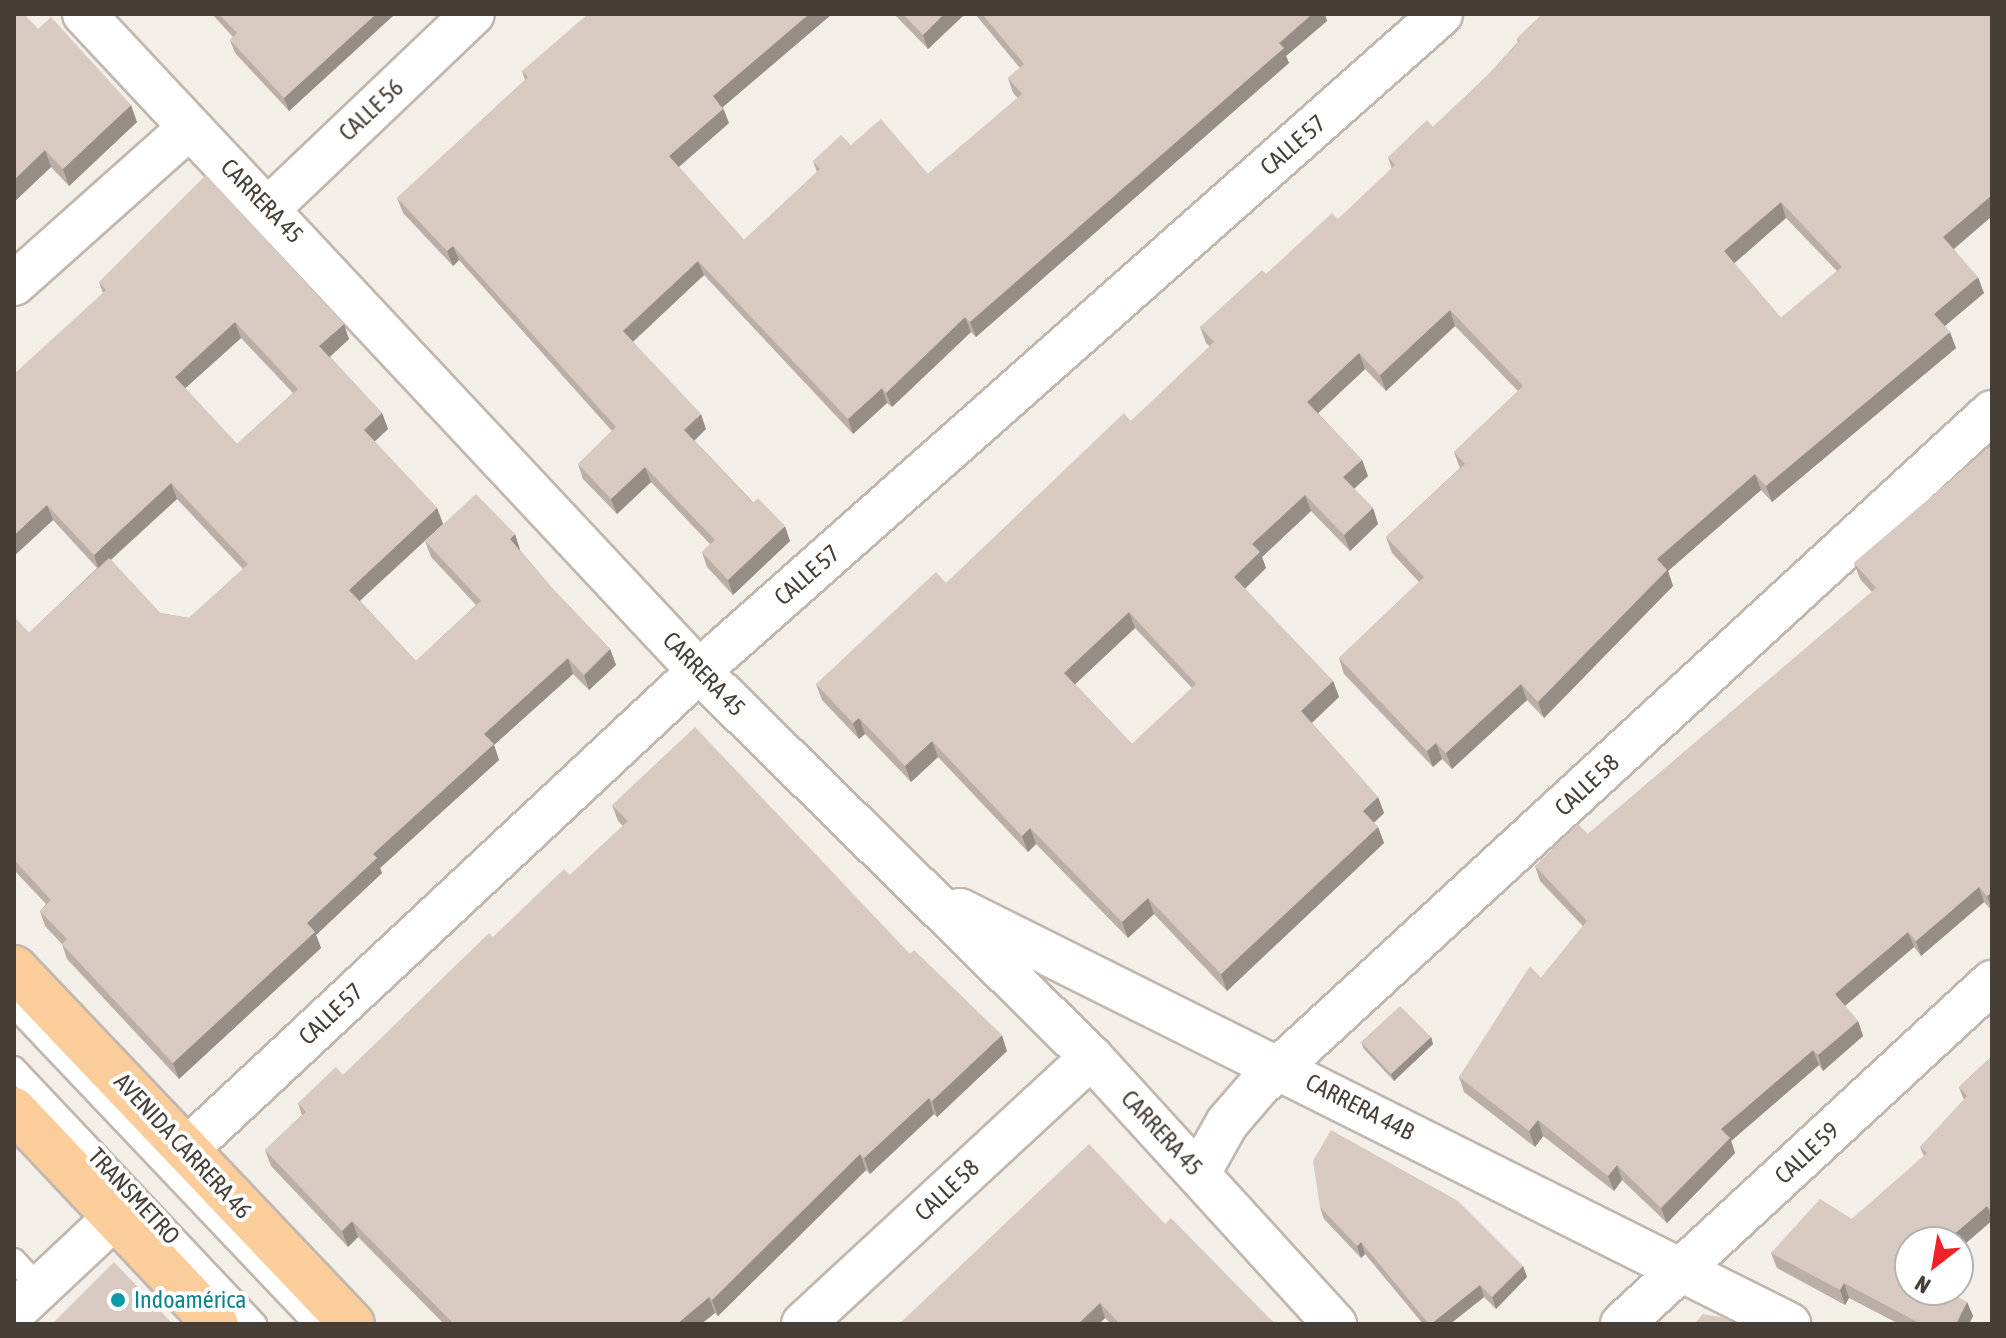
<!DOCTYPE html>
<html>
<head>
<meta charset="utf-8">
<style>
  body { margin:0 }
  #map { position:relative; width:2006px; height:1338px; overflow:hidden; background:#f3eee8; font-family:"Asap Condensed",sans-serif }
  div>[style] { position:absolute }
  .roads { filter:drop-shadow(2px 0 #c2b7ae) drop-shadow(-2px 0 #c2b7ae) drop-shadow(0 2px #c2b7ae) drop-shadow(0 -2px #c2b7ae) }
  .service>* { height:22px; margin:-11px; padding:0 11px; transform-origin:11px; border-radius:11px; background:#fff }
  .minor>* { height:42px; margin:-21px; padding:0 21px; transform-origin:21px; border-radius:21px; background:#fff }
  .primary>* { height:44px; margin:-22px; padding:0 22px; transform-origin:22px; border-radius:22px; background:#facd9a }
  .wall>* { inset:0; background:#baaea6 }
  .shaded-wall>* { inset:0; background:#978d87 }
  .building>* { inset:0; background:#d8cac1 }
  .dots>* { width:22px; height:22px; translate:-50% -50%; box-sizing:border-box; border:4px solid #fff; border-radius:50% }
  span { translate:-50% -50%; white-space:nowrap; text-align:center; line-height:1.15; -webkit-text-stroke:8px #fff; paint-order:stroke }
  .street-label { font-size:24px; color:#473e37 }
  .culture-label { font-size:24px; color:#0d838f }
  .left { translate:0 -50%; text-align:left }
  .frame { position:absolute; inset:0; border:16px solid #473e37; pointer-events:none }
  .north { position:absolute; left:1894px; top:1226px; width:80px; height:80px; box-sizing:border-box; background:#fff; border:2px solid #b5b2af; border-radius:50%; rotate:211deg; font-size:22px; font-weight:700; line-height:32px; text-align:center; color:#473e37 }
  .north::after { content:''; display:block; margin:auto; width:28px; height:36px; background:#f22129; clip-path:polygon(50% 0,100% 100%,50% 72%,0 100%) }
</style>
</head>
<body>
<div id="map">
  <div class="roads">
    <div class="service">
      <i style="left:14px;top:1006px;width:439px;rotate:46.5deg"></i>
      <i style="left:14px;top:1068px;width:352px;rotate:46.7deg"></i>
      <i style="left:14px;top:1260px;width:38px;rotate:47deg"></i>
    </div>
    <div class="minor">
      <i style="left:84px;top:14px;width:900px;rotate:46.89deg"></i>
      <i style="left:699px;top:671px;width:550px;rotate:44.56deg"></i>
      <i style="left:1091px;top:1057px;width:362px;rotate:47.6deg"></i>
      <i style="left:270px;top:207px;width:280px;rotate:-43.6deg"></i>
      <i style="left:14px;top:284px;width:234px;rotate:-41.7deg"></i>
      <i style="left:960px;top:910px;width:927px;rotate:26.54deg"></i>
      <i style="left:186px;top:1150px;width:702px;rotate:-43.04deg"></i>
      <i style="left:699px;top:671px;width:991px;rotate:-41.52deg"></i>
      <i style="left:1199px;top:1173px;width:57px;rotate:-60.8deg"></i>
      <i style="left:1227px;top:1123px;width:48px;rotate:-49.3deg"></i>
      <i style="left:1258px;top:1087px;width:997px;rotate:-42.6deg"></i>
      <i style="left:14px;top:1312px;width:139px;rotate:-43.2deg"></i>
      <i style="left:803px;top:1324px;width:393px;rotate:-42.8deg"></i>
      <i style="left:1622px;top:1324px;width:504px;rotate:-42.75deg"></i>
    </div>
    <div class="primary">
      <i style="left:14px;top:968px;width:491px;rotate:46.5deg"></i>
      <i style="left:14px;top:1110px;width:294px;rotate:46.7deg"></i>
    </div>
  </div>
  <div class="wall">
    <i style="clip-path:polygon(14px 14px,38px 29px,137px 122px,69px 186px,51px 167px,14px 202px)"></i>
    <i style="clip-path:polygon(212px 14px,395px 14px,289px 111px,235px 53px,230px 40px,233px 37px)"></i>
    <i style="clip-path:polygon(832px 14px,723px 107px,729px 123px,679px 167px,744px 240px,817px 172px,813px 161px,851px 145px,928px 174px,1018px 98px,1013px 93px,1008px 78px,1020px 68px,975px 14px,1326px 14px,1325px 15px,1327px 21px,1286px 56px,1289px 63px,976px 337px,971px 332px,892px 407px,887px 403px,853px 434px,704px 275px,633px 342px,706px 429px,694px 440px,790px 541px,733px 595px,707px 567px,702px 552px,710px 544px,651px 482px,617px 514px,583px 479px,578px 464px,612px 431px,459px 260px,453px 266px,403px 213px,397px 198px,525px 80px,522px 71px)"></i>
    <i style="clip-path:polygon(894px 14px,965px 14px,928px 49px)"></i>
    <i style="clip-path:polygon(evenodd,1992px 14px,1992px 216px,1954px 249px,1984px 293px,1945px 326px,1956px 348px,1772px 502px,1761px 490px,1668px 571px,1673px 586px,1544px 718px,1527px 700px,1452px 769px,1442px 759px,1433px 767px,1344px 674px,1339px 658px,1419px 582px,1392px 553px,1386px 537px,1460px 468px,1454px 452px,1518px 391px,1455px 326px,1386px 391px,1365px 369px,1318px 413px,1362px 460px,1368px 476px,1354px 489px,1373px 508px,1378px 524px,1350px 551px,1311px 511px,1262px 557px,1266px 568px,1245px 589px,1333px 681px,1339px 697px,1312px 723px,1378px 797px,1384px 813px,1374px 823px,1378px 827px,1384px 843px,1227px 991px,1154px 914px,1128px 938px,1036px 844px,1028px 852px,938px 757px,911px 782px,865px 734px,859px 739px,822px 700px,816px 684px,946px 583px,1131px 421px,1210px 347px,1206px 343px,1200px 327px,1266px 274px,1338px 219px,1392px 169px,1388px 157px,1433px 127px,1489px 74px,1518px 42px,1517px 38px,1992px 14px,1786px 218px,1837px 271px,1781px 318px,1734px 263px,1786px 218px,1992px 14px,1135px 628px,1192px 688px,1132px 744px,1075px 684px,1135px 628px)"></i>
    <i style="clip-path:polygon(evenodd,99px 282px,349px 339px,330px 357px,382px 413px,388px 429px,374px 441px,437px 508px,443px 524px,360px 601px,416px 661px,476px 605px,431px 557px,425px 541px,515px 534px,520px 550px,552px 588px,610px 649px,616px 665px,589px 690px,573px 674px,494px 745px,499px 760px,380px 868px,382px 873px,316px 935px,321px 948px,179px 1079px,67px 959px,62px 944px,45px 926px,40px 911px,46px 904px,14px 870px,14px 617px,29px 633px,97px 568px,53px 520px,14px 556px,103px 293px,99px 282px,241px 338px,293px 393px,237px 444px,185px 388px,241px 338px,99px 282px,177px 499px,243px 569px,189px 618px,160px 613px,111px 560px,177px 499px)"></i>
    <i style="clip-path:polygon(1992px 445px,1992px 911px,1984px 902px,1921px 956px,1914px 947px,1845px 1006px,1858px 1021px,1863px 1036px,1823px 1071px,1819px 1065px,1731px 1141px,1735px 1153px,1667px 1223px,1622px 1180px,1614px 1191px,1543px 1136px,1535px 1147px,1464px 1092px,1459px 1077px,1541px 978px,1583px 926px,1540px 881px,1535px 866px,1588px 834px,1872px 592px,1860px 579px,1854px 563px)"></i>
    <i style="clip-path:polygon(612px 805px,910px 954px,1007px 1051px,937px 1117px,934px 1114px,870px 1174px,866px 1170px,718px 1316px,715px 1313px,701px 1324px,444px 1324px,358px 1237px,348px 1247px,271px 1166px,265px 1150px,302px 1115px,298px 1103px,343px 1075px,493px 937px,570px 875px,623px 826px,618px 821px)"></i>
    <i style="clip-path:polygon(1431px 1037px,1433px 1044px,1394px 1081px,1364px 1049px,1361px 1042px)"></i>
    <i style="clip-path:polygon(1992px 1056px,1992px 1221px,1958px 1250px,1958px 1242px,1910px 1290px,1967px 1302px,1973px 1316px,1969px 1324px,1899px 1324px,1849px 1298px,1845px 1305px,1777px 1268px,1771px 1253px,1852px 1219px,1924px 1156px,1920px 1147px,1964px 1100px,1959px 1087px)"></i>
    <i style="clip-path:polygon(1320px 1207px,1523px 1266px,1527px 1277px,1496px 1309px,1484px 1297px,1450px 1324px,1423px 1324px,1365px 1254px,1361px 1258px,1324px 1219px)"></i>
    <i style="clip-path:polygon(1165px 1224px,1275px 1324px,1111px 1324px,1105px 1318px,1099px 1324px,899px 1324px)"></i>
  </div>
  <div class="shaded-wall">
    <i style="clip-path:polygon(376px 14px,395px 14px,289px 111px,284px 98px)"></i>
    <i style="clip-path:polygon(809px 14px,832px 14px,718px 111px,713px 96px)"></i>
    <i style="clip-path:polygon(944px 14px,965px 14px,928px 49px,923px 35px)"></i>
    <i style="clip-path:polygon(1312px 14px,1326px 14px,1325px 15px,1327px 21px,1286px 56px,1289px 63px,976px 337px,970px 322px)"></i>
    <i style="clip-path:polygon(131px 105px,137px 122px,69px 186px,63px 169px)"></i>
    <i style="clip-path:polygon(723px 109px,729px 123px,674px 171px,669px 156px)"></i>
    <i style="clip-path:polygon(45px 150px,51px 167px,14px 202px,14px 180px)"></i>
    <i style="clip-path:polygon(1992px 195px,1992px 216px,1949px 253px,1943px 237px)"></i>
    <i style="clip-path:polygon(1781px 202px,1786px 218px,1730px 267px,1724px 251px)"></i>
    <i style="clip-path:polygon(453px 246px,459px 260px,453px 266px,447px 251px)"></i>
    <i style="clip-path:polygon(698px 261px,704px 275px,628px 346px,623px 331px)"></i>
    <i style="clip-path:polygon(1978px 277px,1984px 293px,1940px 330px,1934px 314px)"></i>
    <i style="clip-path:polygon(1450px 310px,1455px 326px,1386px 391px,1380px 375px)"></i>
    <i style="clip-path:polygon(965px 317px,971px 332px,892px 407px,886px 393px)"></i>
    <i style="clip-path:polygon(235px 322px,241px 338px,180px 393px,175px 377px)"></i>
    <i style="clip-path:polygon(344px 324px,349px 339px,325px 361px,319px 346px)"></i>
    <i style="clip-path:polygon(1950px 332px,1956px 348px,1772px 502px,1766px 486px)"></i>
    <i style="clip-path:polygon(1359px 353px,1365px 369px,1313px 418px,1307px 402px)"></i>
    <i style="clip-path:polygon(882px 388px,887px 403px,853px 434px,848px 419px)"></i>
    <i style="clip-path:polygon(382px 413px,388px 429px,370px 446px,364px 430px)"></i>
    <i style="clip-path:polygon(701px 414px,706px 429px,690px 445px,684px 430px)"></i>
    <i style="clip-path:polygon(1362px 460px,1368px 476px,1349px 493px,1343px 477px)"></i>
    <i style="clip-path:polygon(645px 467px,651px 482px,617px 514px,611px 499px)"></i>
    <i style="clip-path:polygon(1755px 474px,1761px 490px,1668px 571px,1673px 586px,1544px 718px,1538px 702px,1657px 559px)"></i>
    <i style="clip-path:polygon(171px 483px,177px 499px,99px 570px,94px 555px)"></i>
    <i style="clip-path:polygon(1305px 495px,1311px 511px,1262px 557px,1266px 568px,1240px 593px,1234px 577px,1252px 544px)"></i>
    <i style="clip-path:polygon(47px 505px,53px 520px,14px 556px,14px 535px)"></i>
    <i style="clip-path:polygon(437px 508px,443px 524px,355px 605px,349px 590px)"></i>
    <i style="clip-path:polygon(1373px 508px,1378px 524px,1350px 551px,1344px 535px)"></i>
    <i style="clip-path:polygon(785px 526px,790px 541px,733px 595px,728px 580px)"></i>
    <i style="clip-path:polygon(515px 534px,520px 550px,516px 554px,510px 539px)"></i>
    <i style="clip-path:polygon(1129px 612px,1135px 628px,1070px 689px,1064px 673px)"></i>
    <i style="clip-path:polygon(610px 649px,616px 665px,589px 690px,584px 675px)"></i>
    <i style="clip-path:polygon(568px 658px,573px 674px,494px 745px,499px 760px,380px 868px,382px 873px,316px 935px,321px 948px,179px 1079px,173px 1063px,373px 854px,484px 734px)"></i>
    <i style="clip-path:polygon(1333px 681px,1339px 697px,1307px 727px,1301px 711px)"></i>
    <i style="clip-path:polygon(1521px 684px,1527px 700px,1452px 769px,1446px 753px)"></i>
    <i style="clip-path:polygon(859px 718px,865px 734px,859px 739px,853px 723px)"></i>
    <i style="clip-path:polygon(932px 741px,938px 757px,911px 782px,905px 766px)"></i>
    <i style="clip-path:polygon(1436px 743px,1442px 759px,1433px 767px,1427px 751px)"></i>
    <i style="clip-path:polygon(1378px 797px,1384px 813px,1369px 827px,1363px 811px)"></i>
    <i style="clip-path:polygon(1378px 827px,1384px 843px,1227px 991px,1221px 974px)"></i>
    <i style="clip-path:polygon(1030px 828px,1036px 844px,1028px 852px,1022px 836px)"></i>
    <i style="clip-path:polygon(1979px 887px,1984px 902px,1921px 956px,1916px 941px)"></i>
    <i style="clip-path:polygon(1992px 892px,1992px 910px,1987px 896px)"></i>
    <i style="clip-path:polygon(1148px 898px,1154px 914px,1128px 938px,1122px 922px)"></i>
    <i style="clip-path:polygon(1908px 932px,1914px 947px,1840px 1010px,1835px 994px)"></i>
    <i style="clip-path:polygon(1858px 1021px,1863px 1036px,1823px 1071px,1818px 1055px)"></i>
    <i style="clip-path:polygon(1002px 1035px,1007px 1051px,937px 1117px,932px 1101px)"></i>
    <i style="clip-path:polygon(1431px 1037px,1433px 1044px,1394px 1081px,1391px 1074px)"></i>
    <i style="clip-path:polygon(1813px 1050px,1819px 1065px,1731px 1141px,1735px 1153px,1667px 1223px,1661px 1208px,1721px 1129px)"></i>
    <i style="clip-path:polygon(929px 1098px,934px 1114px,870px 1174px,864px 1158px)"></i>
    <i style="clip-path:polygon(1538px 1120px,1543px 1136px,1535px 1147px,1529px 1131px)"></i>
    <i style="clip-path:polygon(860px 1154px,866px 1170px,718px 1316px,712px 1300px)"></i>
    <i style="clip-path:polygon(1617px 1165px,1622px 1180px,1614px 1191px,1608px 1176px)"></i>
    <i style="clip-path:polygon(1987px 1206px,1992px 1220px,1958px 1250px,1958px 1242px,1945px 1242px)"></i>
    <i style="clip-path:polygon(352px 1221px,358px 1237px,348px 1247px,342px 1231px)"></i>
    <i style="clip-path:polygon(1361px 1242px,1365px 1254px,1361px 1258px,1357px 1246px)"></i>
    <i style="clip-path:polygon(1523px 1266px,1527px 1277px,1496px 1309px,1492px 1297px)"></i>
    <i style="clip-path:polygon(1844px 1283px,1849px 1298px,1845px 1305px,1840px 1290px)"></i>
    <i style="clip-path:polygon(1480px 1285px,1484px 1297px,1450px 1324px,1431px 1324px)"></i>
    <i style="clip-path:polygon(709px 1297px,715px 1313px,701px 1324px,677px 1324px)"></i>
    <i style="clip-path:polygon(1967px 1302px,1973px 1316px,1969px 1324px,1956px 1324px)"></i>
    <i style="clip-path:polygon(1100px 1303px,1105px 1318px,1099px 1324px,1078px 1324px)"></i>
  </div>
  <div class="building">
    <i style="clip-path:polygon(14px 14px,24px 14px,38px 29px,51px 17px,131px 105px,63px 169px,45px 150px,14px 180px)"></i>
    <i style="clip-path:polygon(219px 14px,376px 14px,284px 98px,230px 40px,237px 33px)"></i>
    <i style="clip-path:polygon(588px 14px,809px 14px,713px 96px,723px 109px,669px 156px,744px 240px,820px 169px,813px 161px,841px 135px,851px 145px,881px 119px,928px 174px,1022px 94px,1008px 78px,1024px 64px,982px 14px,1312px 14px,1279px 43px,1284px 48px,970px 322px,965px 317px,886px 393px,882px 388px,848px 419px,698px 261px,623px 331px,701px 414px,684px 430px,753px 503px,758px 498px,785px 526px,728px 580px,702px 552px,715px 540px,645px 467px,611px 499px,578px 464px,616px 427px,453px 246px,447px 251px,397px 198px,528px 77px,522px 71px)"></i>
    <i style="clip-path:polygon(903px 14px,944px 14px,923px 35px)"></i>
    <i style="clip-path:polygon(evenodd,1542px 14px,1992px 14px,1992px 195px,1943px 237px,1978px 277px,1934px 314px,1950px 332px,1766px 486px,1755px 474px,1657px 559px,1667px 570px,1538px 702px,1521px 684px,1446px 753px,1436px 743px,1427px 751px,1339px 658px,1424px 577px,1386px 537px,1465px 464px,1454px 452px,1523px 386px,1450px 310px,1380px 375px,1359px 353px,1307px 402px,1362px 460px,1343px 477px,1373px 508px,1344px 535px,1305px 495px,1252px 544px,1260px 552px,1234px 577px,1333px 681px,1301px 711px,1378px 797px,1363px 811px,1378px 827px,1221px 974px,1148px 898px,1122px 922px,1030px 828px,1022px 836px,932px 741px,905px 766px,859px 718px,853px 723px,816px 684px,936px 572px,946px 583px,1124px 413px,1131px 421px,1214px 342px,1200px 327px,1262px 270px,1266px 274px,1332px 213px,1338px 219px,1395px 165px,1388px 157px,1427px 120px,1433px 127px,1489px 74px,1520px 41px,1517px 38px,1542px 14px,1781px 202px,1842px 267px,1781px 318px,1724px 251px,1781px 202px,1542px 14px,1129px 612px,1196px 684px,1132px 744px,1064px 673px,1129px 612px)"></i>
    <i style="clip-path:polygon(evenodd,206px 175px,344px 324px,319px 346px,382px 413px,364px 430px,437px 508px,349px 590px,416px 661px,481px 601px,425px 541px,476px 494px,515px 534px,510px 539px,552px 588px,610px 649px,584px 675px,568px 658px,484px 734px,494px 744px,373px 854px,377px 858px,307px 923px,315px 932px,173px 1063px,62px 944px,67px 939px,40px 911px,51px 900px,14px 860px,14px 617px,29px 633px,109px 558px,160px 613px,189px 618px,248px 564px,171px 483px,94px 555px,47px 505px,14px 535px,14px 374px,106px 290px,99px 282px,206px 175px,235px 322px,298px 389px,237px 444px,175px 377px,235px 322px)"></i>
    <i style="clip-path:polygon(1992px 445px,1992px 892px,1987px 896px,1979px 887px,1916px 941px,1908px 932px,1835px 994px,1858px 1021px,1818px 1055px,1813px 1050px,1721px 1129px,1730px 1138px,1661px 1208px,1617px 1165px,1608px 1176px,1538px 1120px,1529px 1131px,1459px 1077px,1530px 966px,1541px 978px,1587px 921px,1535px 866px,1578px 824px,1588px 834px,1876px 588px,1854px 563px)"></i>
    <i style="clip-path:polygon(695px 727px,910px 954px,914px 950px,1002px 1035px,932px 1101px,929px 1098px,864px 1158px,860px 1154px,712px 1300px,709px 1297px,677px 1324px,454px 1324px,352px 1221px,342px 1231px,265px 1150px,306px 1112px,298px 1103px,336px 1067px,343px 1075px,489px 933px,493px 937px,564px 869px,570px 875px,628px 821px,612px 805px)"></i>
    <i style="clip-path:polygon(1400px 1006px,1431px 1037px,1391px 1074px,1361px 1042px)"></i>
    <i style="clip-path:polygon(1992px 1056px,1992px 1211px,1987px 1206px,1945px 1242px,1910px 1242px,1910px 1290px,1945px 1290px,1967px 1302px,1956px 1324px,1921px 1324px,1844px 1283px,1840px 1290px,1771px 1253px,1820px 1199px,1852px 1219px,1927px 1153px,1920px 1147px,1967px 1096px,1959px 1087px)"></i>
    <i style="clip-path:polygon(1331px 1130px,1458px 1201px,1523px 1266px,1492px 1297px,1480px 1285px,1431px 1324px,1429px 1324px,1361px 1242px,1357px 1246px,1320px 1207px,1313px 1161px)"></i>
    <i style="clip-path:polygon(1089px 1144px,1165px 1224px,1171px 1218px,1275px 1324px,1120px 1324px,1100px 1303px,1078px 1324px,899px 1324px)"></i>
    <i style="clip-path:polygon(114px 1262px,172px 1323px,170px 1324px,52px 1324px)"></i>
    <i style="clip-path:polygon(1703px 1314px,1725px 1318px,1735px 1324px,1694px 1324px)"></i>
  </div>
  <div class="dots">
    <i style="left:118px;top:1300px;background:#0f9aa8"></i>
  </div>
  <div class="street-label">
    <span style="left:371px;top:110px;rotate:-43deg">CALLE 56</span>
    <span style="left:1293px;top:145px;rotate:-41deg">CALLE 57</span>
    <span style="left:262px;top:201px;rotate:46deg">CARRERA 45</span>
    <span style="left:807px;top:575px;rotate:-41deg">CALLE 57</span>
    <span style="left:704px;top:674px;rotate:46deg">CARRERA 45</span>
    <span style="left:1587px;top:785px;rotate:-43deg">CALLE 58</span>
    <span style="left:331px;top:1014px;rotate:-43deg">CALLE 57</span>
    <span style="left:1360px;top:1107px;rotate:27deg">CARRERA 44B</span>
    <span style="left:1162px;top:1133px;rotate:47deg">CARRERA 45</span>
    <span style="left:183px;top:1146px;rotate:47deg">AVENIDA CARRERA 46</span>
    <span style="left:1807px;top:1153px;rotate:-43deg">CALLE 59</span>
    <span style="left:947px;top:1190px;rotate:-43deg">CALLE 58</span>
    <span style="left:134px;top:1196px;rotate:47deg">TRANSMETRO</span>
  </div>
  <div class="culture-label">
    <span class="left" style="left:134px;top:1300px">Indoamérica</span>
  </div>
  <div class="frame"></div>
  <div class="north">N</div>
</div>
</body>
</html>
